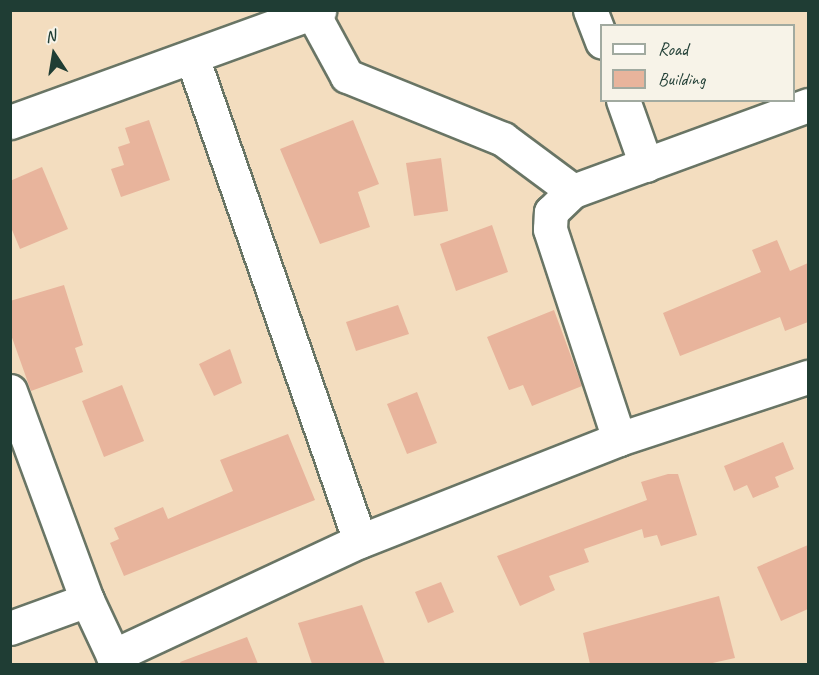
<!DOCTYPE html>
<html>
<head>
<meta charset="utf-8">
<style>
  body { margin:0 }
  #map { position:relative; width:819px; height:675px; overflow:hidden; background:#f3ddbf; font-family:Caveat,sans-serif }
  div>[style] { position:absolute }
  .building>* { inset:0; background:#e8b49c }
  .roads { filter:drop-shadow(2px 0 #697565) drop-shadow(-2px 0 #697565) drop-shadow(0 2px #697565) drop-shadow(0 -2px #697565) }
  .minor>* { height:33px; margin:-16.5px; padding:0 16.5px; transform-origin:16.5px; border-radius:16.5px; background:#fff }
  span { translate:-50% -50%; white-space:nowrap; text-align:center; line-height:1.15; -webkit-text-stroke:4.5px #f7f3e8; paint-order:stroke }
  .frame { position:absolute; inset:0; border:12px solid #1f3d34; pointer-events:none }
  .legend { position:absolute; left:600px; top:24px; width:195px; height:78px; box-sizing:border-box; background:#f7f3e8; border:2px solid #a1aaa0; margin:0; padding:8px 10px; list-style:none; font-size:18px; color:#1f3d34 }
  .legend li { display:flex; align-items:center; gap:12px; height:30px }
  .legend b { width:30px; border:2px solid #a1aaa0 }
  .north { position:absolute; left:24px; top:24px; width:60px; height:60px; -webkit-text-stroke:4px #f7f3e8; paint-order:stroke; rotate:348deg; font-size:16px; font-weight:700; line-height:24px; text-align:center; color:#1f3d34 }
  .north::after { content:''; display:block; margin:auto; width:21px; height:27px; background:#1f3d34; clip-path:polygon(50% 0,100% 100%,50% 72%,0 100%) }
</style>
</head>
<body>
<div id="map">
  <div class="building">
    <i style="clip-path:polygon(149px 120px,170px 180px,121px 197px,111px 169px,124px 165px,118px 147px,130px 143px,125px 128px)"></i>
    <i style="clip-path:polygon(353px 120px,379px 184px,358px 192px,370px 227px,320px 244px,280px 149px)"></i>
    <i style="clip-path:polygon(441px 158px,448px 211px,414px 216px,406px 163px)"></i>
    <i style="clip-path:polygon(42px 167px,68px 229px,20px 249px,10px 225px,10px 181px)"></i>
    <i style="clip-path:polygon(492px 225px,508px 272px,456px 291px,440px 244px)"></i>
    <i style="clip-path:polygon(777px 240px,790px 271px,808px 263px,808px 322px,785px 331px,780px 317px,680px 356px,663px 313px,761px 272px,752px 250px)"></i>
    <i style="clip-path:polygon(64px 285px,83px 345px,75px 348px,83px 372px,31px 391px,10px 332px,10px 301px)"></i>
    <i style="clip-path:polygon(398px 305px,409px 334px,356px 351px,346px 322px)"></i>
    <i style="clip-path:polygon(554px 310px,582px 386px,532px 406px,523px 385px,509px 390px,487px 337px)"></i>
    <i style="clip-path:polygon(230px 349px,242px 383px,214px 396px,199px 364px)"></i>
    <i style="clip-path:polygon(122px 385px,144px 441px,104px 457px,82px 401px)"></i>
    <i style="clip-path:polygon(417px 392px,437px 443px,407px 454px,387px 404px)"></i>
    <i style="clip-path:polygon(288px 434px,315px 500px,124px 576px,110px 543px,119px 539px,114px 528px,163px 507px,168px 519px,233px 491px,220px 460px)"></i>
    <i style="clip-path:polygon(783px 442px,794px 469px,775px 477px,779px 487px,753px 498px,747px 485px,734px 491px,724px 466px)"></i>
    <i style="clip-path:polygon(668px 474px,678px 474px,697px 535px,661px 546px,657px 535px,644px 538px,642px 529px,584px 549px,589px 562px,549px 576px,555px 590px,520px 606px,497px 556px,647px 500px,641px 482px)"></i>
    <i style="clip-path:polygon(808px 545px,808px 609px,781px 621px,757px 567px)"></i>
    <i style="clip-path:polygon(441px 582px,454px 612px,428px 623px,415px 592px)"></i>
    <i style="clip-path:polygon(719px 596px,735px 658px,708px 664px,590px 664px,583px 633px)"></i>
    <i style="clip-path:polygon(362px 605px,385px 664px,312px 664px,298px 623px)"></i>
    <i style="clip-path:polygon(247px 637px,258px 664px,181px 664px,180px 662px)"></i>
  </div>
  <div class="roads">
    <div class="minor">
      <i style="left:311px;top:10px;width:75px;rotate:61.4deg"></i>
      <i style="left:347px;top:76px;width:168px;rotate:22deg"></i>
      <i style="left:503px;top:139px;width:87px;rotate:36.6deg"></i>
      <i style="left:590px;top:10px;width:34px;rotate:69deg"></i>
      <i style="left:192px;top:57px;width:512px;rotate:70.86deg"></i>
      <i style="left:623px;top:100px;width:69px;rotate:70.5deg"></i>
      <i style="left:10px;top:122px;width:329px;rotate:-19.9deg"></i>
      <i style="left:10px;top:391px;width:223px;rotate:69.8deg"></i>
      <i style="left:87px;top:600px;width:71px;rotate:64.9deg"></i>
      <i style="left:619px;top:439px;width:221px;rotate:-108.2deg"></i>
      <i style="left:550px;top:229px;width:17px;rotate:-87deg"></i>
      <i style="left:551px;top:212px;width:30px;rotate:-44deg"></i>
      <i style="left:573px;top:191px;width:250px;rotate:-20.1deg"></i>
      <i style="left:10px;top:628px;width:82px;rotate:-20deg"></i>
      <i style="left:113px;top:656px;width:272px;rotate:-25deg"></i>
      <i style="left:360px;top:541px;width:278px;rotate:-21.5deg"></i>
      <i style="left:619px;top:439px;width:199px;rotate:-18.2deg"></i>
    </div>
  </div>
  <div class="frame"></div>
  <ul class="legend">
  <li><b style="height:8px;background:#fff"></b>Road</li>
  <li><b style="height:16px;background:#e8b49c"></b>Building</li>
  </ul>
  <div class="north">N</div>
</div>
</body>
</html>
